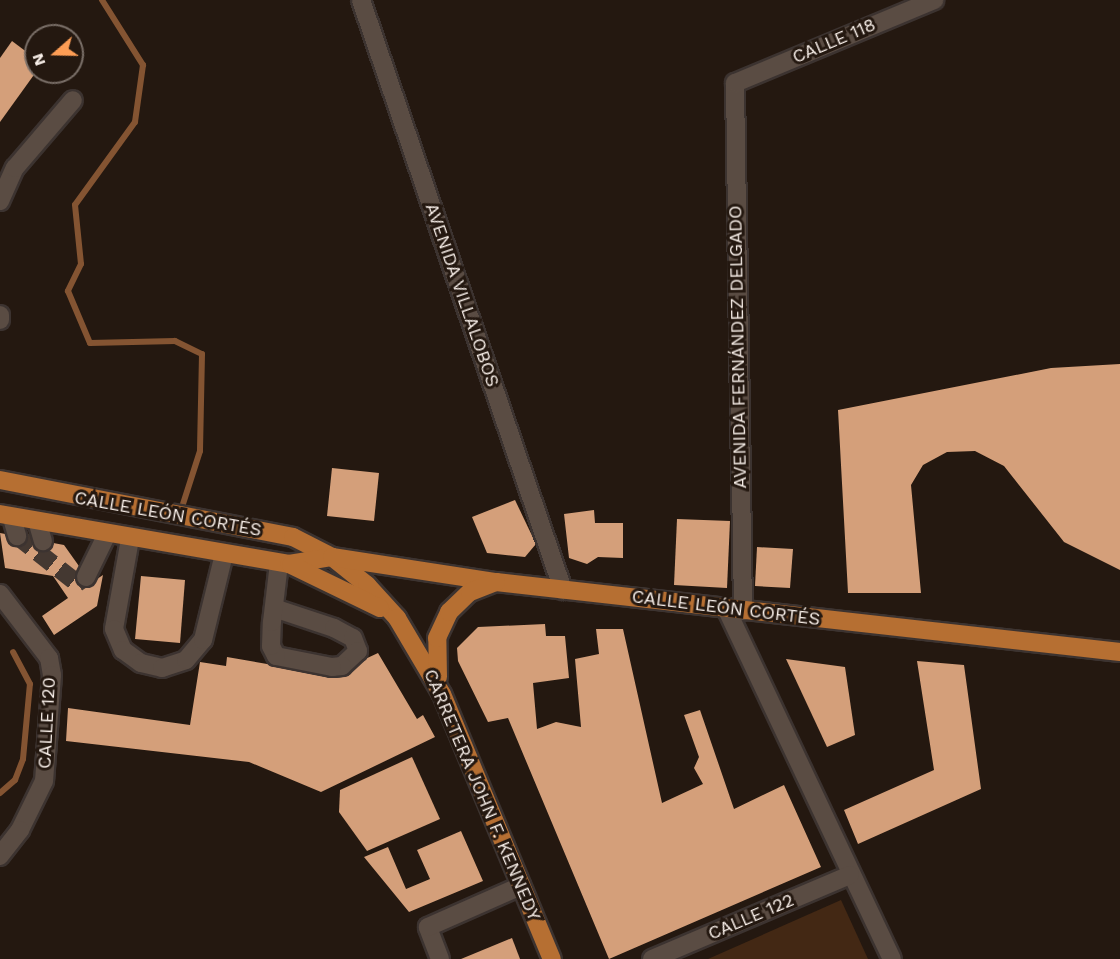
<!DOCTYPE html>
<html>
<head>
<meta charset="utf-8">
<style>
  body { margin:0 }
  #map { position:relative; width:1120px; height:959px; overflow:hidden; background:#241810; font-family:"Work Sans",sans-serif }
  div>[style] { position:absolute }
  .green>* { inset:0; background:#432814 }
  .stream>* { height:6px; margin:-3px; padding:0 3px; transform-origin:3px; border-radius:3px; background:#845432 }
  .building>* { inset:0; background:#d49f7a }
  .minor-tunnel>* { height:18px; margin-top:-9px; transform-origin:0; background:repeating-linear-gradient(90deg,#443831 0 18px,transparent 0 27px) }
  .roads { filter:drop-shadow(2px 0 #3c3330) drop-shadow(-2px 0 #3c3330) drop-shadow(0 2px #3c3330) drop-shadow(0 -2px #3c3330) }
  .minor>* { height:18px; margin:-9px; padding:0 9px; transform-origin:9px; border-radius:9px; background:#5a4c43 }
  .major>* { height:18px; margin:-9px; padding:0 9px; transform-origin:9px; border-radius:9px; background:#b66f32 }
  span { translate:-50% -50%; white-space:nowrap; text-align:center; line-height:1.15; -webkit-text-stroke:6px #241810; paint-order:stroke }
  .street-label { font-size:18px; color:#f9f0ea }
  .north { position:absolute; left:24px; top:24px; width:60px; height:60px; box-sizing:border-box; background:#241810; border:2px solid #796e67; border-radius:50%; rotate:250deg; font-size:16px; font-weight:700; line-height:24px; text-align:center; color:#f9f0ea }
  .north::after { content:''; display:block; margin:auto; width:21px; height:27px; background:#fd9d55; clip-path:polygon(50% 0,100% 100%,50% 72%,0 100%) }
</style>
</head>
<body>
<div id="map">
  <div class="green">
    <i style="clip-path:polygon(841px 900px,868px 959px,708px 959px)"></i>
  </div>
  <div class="stream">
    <i style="left:102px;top:0;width:77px;rotate:57.8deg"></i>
    <i style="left:143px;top:65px;width:58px;rotate:98deg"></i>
    <i style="left:135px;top:122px;width:102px;rotate:125.9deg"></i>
    <i style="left:75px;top:205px;width:59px;rotate:84.2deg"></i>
    <i style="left:81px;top:264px;width:30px;rotate:116deg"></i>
    <i style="left:68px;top:291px;width:56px;rotate:67.1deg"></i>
    <i style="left:90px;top:343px;width:85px;rotate:-1.3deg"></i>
    <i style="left:175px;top:341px;width:30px;rotate:26deg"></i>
    <i style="left:202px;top:354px;width:97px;rotate:91.2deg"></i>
    <i style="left:200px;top:451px;width:59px;rotate:107.8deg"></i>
    <i style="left:182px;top:507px;width:6px;rotate:171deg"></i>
    <i style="left:0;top:793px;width:20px;rotate:-41deg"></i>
    <i style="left:15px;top:780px;width:22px;rotate:-69deg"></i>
    <i style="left:23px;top:759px;width:75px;rotate:-84.7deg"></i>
    <i style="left:30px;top:684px;width:36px;rotate:-118deg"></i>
  </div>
  <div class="building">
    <i style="clip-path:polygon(12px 41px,36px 59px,36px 72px,0 122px,0 58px)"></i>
    <i style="clip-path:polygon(1120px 364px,1120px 570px,1064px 542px,1004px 466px,975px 451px,947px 452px,923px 465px,911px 485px,921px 593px,848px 593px,838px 410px,1051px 368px)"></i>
    <i style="clip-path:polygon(332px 468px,379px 473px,374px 521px,327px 516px)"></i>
    <i style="clip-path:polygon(515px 500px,536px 544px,525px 557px,487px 553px,472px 517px)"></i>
    <i style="clip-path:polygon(594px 510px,595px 523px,623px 523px,623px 558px,598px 557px,587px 564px,569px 558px,564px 514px)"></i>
    <i style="clip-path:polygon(677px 519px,730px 521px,727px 588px,674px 585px)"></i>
    <i style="clip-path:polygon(0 533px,64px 545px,91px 583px,103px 575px,97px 606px,54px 635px,42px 616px,68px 598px,53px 576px,5px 568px)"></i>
    <i style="clip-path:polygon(757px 547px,793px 549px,790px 588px,755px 586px)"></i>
    <i style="clip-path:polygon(141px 576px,185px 580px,180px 643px,135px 639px)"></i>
    <i style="clip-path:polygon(545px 624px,546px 636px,565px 636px,569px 678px,533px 683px,537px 729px,556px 722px,581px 727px,575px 659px,599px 654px,596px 629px,623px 629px,662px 803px,703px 784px,694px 768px,699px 757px,684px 715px,700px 710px,734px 809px,784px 785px,821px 867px,609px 959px,508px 718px,488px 722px,458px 661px,457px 648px,478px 627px)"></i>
    <i style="clip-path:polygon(378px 653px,417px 719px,423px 715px,435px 737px,321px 792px,249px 762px,66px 741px,68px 708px,190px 725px,200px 662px,226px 666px,227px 657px,331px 675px)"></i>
    <i style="clip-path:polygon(786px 659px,845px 667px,855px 735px,827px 747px)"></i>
    <i style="clip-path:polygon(917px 661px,964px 665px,981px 789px,858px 844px,844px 810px,934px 770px)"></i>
    <i style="clip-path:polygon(412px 757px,440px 819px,367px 851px,339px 812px,340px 790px)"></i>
    <i style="clip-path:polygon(461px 831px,483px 881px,409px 912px,364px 857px,388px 847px,406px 889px,430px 879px,417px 850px)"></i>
    <i style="clip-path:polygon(512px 938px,520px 959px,461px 959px)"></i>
  </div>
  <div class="minor-tunnel">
    <i style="left:17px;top:536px;width:76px;rotate:38.1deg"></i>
    <i style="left:77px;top:583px;width:11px;rotate:-34deg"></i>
  </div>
  <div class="roads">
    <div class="minor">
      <i style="left:361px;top:0;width:624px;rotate:71.1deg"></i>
      <i style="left:0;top:201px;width:36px;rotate:-66deg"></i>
      <i style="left:15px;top:168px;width:89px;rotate:-49.5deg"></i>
      <i style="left:0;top:315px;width:5px;rotate:90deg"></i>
      <i style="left:12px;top:518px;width:19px;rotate:74deg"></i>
      <i style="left:38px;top:524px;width:18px;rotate:74deg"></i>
      <i style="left:130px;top:539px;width:91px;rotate:100.1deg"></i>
      <i style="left:114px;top:629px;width:23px;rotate:67deg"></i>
      <i style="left:123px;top:650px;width:22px;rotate:36deg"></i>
      <i style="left:141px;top:663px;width:22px;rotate:13deg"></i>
      <i style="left:162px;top:668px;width:25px;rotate:-18deg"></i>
      <i style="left:186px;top:660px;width:26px;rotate:-50deg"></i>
      <i style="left:203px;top:640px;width:89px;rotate:-76.3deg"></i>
      <i style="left:86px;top:577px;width:46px;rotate:-64deg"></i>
      <i style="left:0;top:594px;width:81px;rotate:52.6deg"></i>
      <i style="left:49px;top:658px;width:17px;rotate:80deg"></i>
      <i style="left:52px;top:675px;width:106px;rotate:94.3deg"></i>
      <i style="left:44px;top:781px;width:55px;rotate:116.1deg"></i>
      <i style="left:20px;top:830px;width:33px;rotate:128deg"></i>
      <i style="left:274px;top:608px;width:63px;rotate:18.4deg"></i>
      <i style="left:334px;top:628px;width:21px;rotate:28deg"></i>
      <i style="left:353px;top:638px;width:14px;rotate:69deg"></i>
      <i style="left:358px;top:651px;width:22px;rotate:137deg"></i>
      <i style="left:342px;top:666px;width:10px;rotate:174deg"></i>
      <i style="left:332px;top:667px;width:57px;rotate:-168.9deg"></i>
      <i style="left:276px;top:656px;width:11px;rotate:-117deg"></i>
      <i style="left:271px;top:646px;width:24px;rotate:-88deg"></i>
      <i style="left:272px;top:622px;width:59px;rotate:-83.2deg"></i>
      <i style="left:726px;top:608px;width:388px;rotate:64.7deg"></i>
      <i style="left:743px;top:611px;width:528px;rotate:-90.87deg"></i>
      <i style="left:735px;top:83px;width:216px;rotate:-22.6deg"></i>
      <i style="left:440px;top:959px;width:34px;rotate:-111deg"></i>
      <i style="left:428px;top:927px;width:102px;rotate:-23.8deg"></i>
      <i style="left:652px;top:959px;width:215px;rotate:-23deg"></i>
    </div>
    <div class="major">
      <i style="left:0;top:480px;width:298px;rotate:11deg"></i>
      <i style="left:293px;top:537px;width:44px;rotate:27.1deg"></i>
      <i style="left:332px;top:557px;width:45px;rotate:38.7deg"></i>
      <i style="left:367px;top:585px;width:45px;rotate:47.7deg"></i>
      <i style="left:397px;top:618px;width:88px;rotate:59.4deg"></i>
      <i style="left:442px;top:694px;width:287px;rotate:67.5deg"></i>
      <i style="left:0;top:514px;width:293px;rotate:9.8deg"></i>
      <i style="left:289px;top:564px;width:44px;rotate:-9.2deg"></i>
      <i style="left:332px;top:557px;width:166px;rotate:8.7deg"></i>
      <i style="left:496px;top:582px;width:628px;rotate:6.4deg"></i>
      <i style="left:291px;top:565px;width:99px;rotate:25.8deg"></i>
      <i style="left:438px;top:677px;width:39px;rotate:-91deg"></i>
      <i style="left:437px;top:638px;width:29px;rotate:-65deg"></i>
      <i style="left:449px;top:612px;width:29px;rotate:-44deg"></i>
      <i style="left:470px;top:592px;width:28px;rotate:-21deg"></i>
    </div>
  </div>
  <div class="street-label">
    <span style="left:834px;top:41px;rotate:-23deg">CALLE 118</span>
    <span style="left:462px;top:295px;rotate:71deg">AVENIDA VILLALOBOS</span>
    <span style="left:738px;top:347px;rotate:-91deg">AVENIDA FERNÁNDEZ DELGADO</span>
    <span style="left:168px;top:514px;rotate:10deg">CALLE LEÓN CORTÉS</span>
    <span style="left:726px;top:608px;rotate:7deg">CALLE LEÓN CORTÉS</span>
    <span style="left:47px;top:723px;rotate:-87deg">CALLE 120</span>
    <span style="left:482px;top:795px;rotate:67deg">CARRETERA JOHN F. KENNEDY</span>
    <span style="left:751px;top:917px;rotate:-23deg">CALLE 122</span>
  </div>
  <div class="north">N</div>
</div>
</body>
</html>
